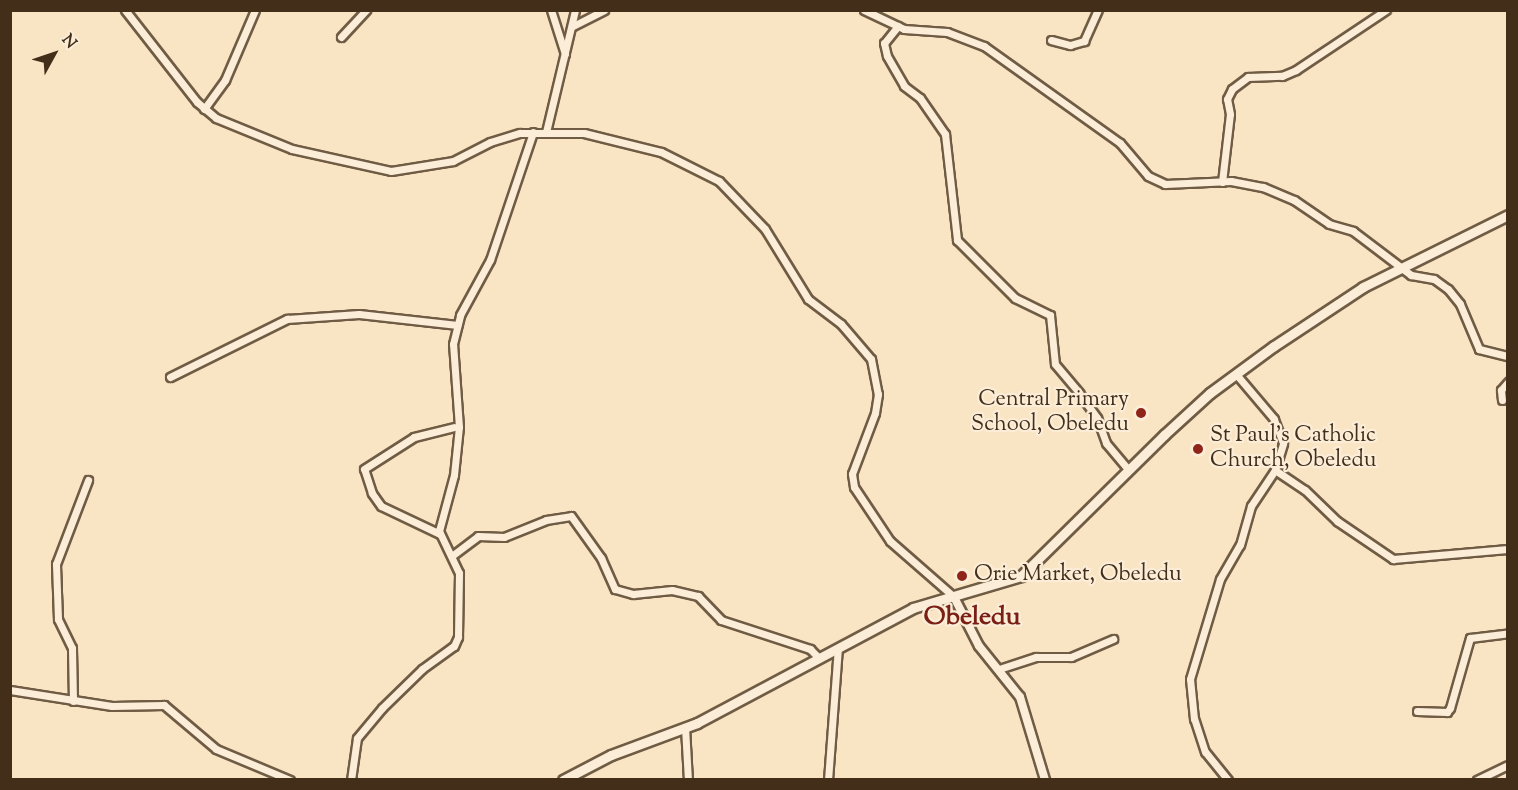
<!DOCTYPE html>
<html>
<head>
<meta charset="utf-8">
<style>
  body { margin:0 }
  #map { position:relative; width:1518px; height:790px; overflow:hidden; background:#f9e4c3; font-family:"Sorts Mill Goudy",serif }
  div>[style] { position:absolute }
  .roads { filter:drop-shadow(2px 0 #705c44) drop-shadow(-2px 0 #705c44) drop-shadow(0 2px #705c44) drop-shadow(0 -2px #705c44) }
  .minor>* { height:7px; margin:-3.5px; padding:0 3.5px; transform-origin:3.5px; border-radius:3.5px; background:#fbedd8 }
  .tertiary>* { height:8px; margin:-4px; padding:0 4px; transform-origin:4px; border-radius:4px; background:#fbedd8 }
  .secondary>* { height:9px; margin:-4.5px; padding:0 4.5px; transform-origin:4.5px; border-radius:4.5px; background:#fbedd8 }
  .dots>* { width:16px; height:16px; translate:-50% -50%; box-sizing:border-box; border:3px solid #fbedd8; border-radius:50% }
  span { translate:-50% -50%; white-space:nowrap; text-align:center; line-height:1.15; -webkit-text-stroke:4.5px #fbedd8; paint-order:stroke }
  .poi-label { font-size:22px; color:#422e19 }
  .right { translate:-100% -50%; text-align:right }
  .left { translate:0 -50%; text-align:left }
  .quarter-label { font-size:26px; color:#7a1f14; font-weight:700 }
  .frame { position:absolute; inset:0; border:12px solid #422e19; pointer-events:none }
  .north { position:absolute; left:24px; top:24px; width:60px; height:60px; -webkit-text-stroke:4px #fbedd8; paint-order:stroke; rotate:50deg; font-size:16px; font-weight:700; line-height:24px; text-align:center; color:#422e19 }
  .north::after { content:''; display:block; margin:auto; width:21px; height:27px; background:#422e19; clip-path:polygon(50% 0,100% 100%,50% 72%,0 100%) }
</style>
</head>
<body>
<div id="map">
  <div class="roads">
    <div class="minor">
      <i style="left:125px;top:10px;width:117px;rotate:52deg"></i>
      <i style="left:197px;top:102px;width:25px;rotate:40deg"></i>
      <i style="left:216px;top:118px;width:82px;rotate:22.2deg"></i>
      <i style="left:292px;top:149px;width:101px;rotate:12.5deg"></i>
      <i style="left:391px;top:171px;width:63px;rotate:-9.2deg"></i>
      <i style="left:453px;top:161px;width:42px;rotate:-27.2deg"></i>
      <i style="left:490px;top:142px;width:31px;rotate:-17deg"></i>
      <i style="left:520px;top:133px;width:64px"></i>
      <i style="left:584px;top:133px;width:79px;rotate:13.9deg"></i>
      <i style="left:661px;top:152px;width:65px;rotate:26.6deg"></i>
      <i style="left:719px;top:181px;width:66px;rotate:46.2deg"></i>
      <i style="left:765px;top:229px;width:82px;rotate:58.4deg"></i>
      <i style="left:808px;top:299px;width:41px;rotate:37.1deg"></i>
      <i style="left:841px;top:324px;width:46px;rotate:49.4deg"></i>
      <i style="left:871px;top:359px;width:36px;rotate:79deg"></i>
      <i style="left:878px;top:394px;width:19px;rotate:99deg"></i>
      <i style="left:875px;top:413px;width:65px;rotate:110.7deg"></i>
      <i style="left:852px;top:474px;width:13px;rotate:81deg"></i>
      <i style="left:854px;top:487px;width:65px;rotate:56.3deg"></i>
      <i style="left:890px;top:541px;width:85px;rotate:41.2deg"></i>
      <i style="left:551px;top:10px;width:46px;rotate:72.3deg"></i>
      <i style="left:864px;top:10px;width:44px;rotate:25.4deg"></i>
      <i style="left:904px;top:29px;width:43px;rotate:4deg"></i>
      <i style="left:947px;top:32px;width:40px;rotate:21deg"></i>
      <i style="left:984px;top:46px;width:167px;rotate:35.5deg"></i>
      <i style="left:1120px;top:143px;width:43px;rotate:49.7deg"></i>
      <i style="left:1148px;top:176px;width:19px;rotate:25deg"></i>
      <i style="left:1165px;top:184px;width:66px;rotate:-2.6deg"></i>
      <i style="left:1231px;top:181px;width:33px;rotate:11deg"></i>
      <i style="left:1263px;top:187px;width:34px;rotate:23deg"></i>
      <i style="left:1294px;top:200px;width:42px;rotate:34.4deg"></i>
      <i style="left:1329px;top:224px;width:25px;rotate:16deg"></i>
      <i style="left:1353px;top:231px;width:73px;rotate:37.2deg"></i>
      <i style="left:1411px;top:275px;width:23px;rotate:10deg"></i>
      <i style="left:1434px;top:279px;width:17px;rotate:36deg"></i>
      <i style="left:1448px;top:289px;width:19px;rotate:51deg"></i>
      <i style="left:1460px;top:304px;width:49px;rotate:67.1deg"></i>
      <i style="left:1479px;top:349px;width:30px;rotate:14deg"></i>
      <i style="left:573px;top:26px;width:35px;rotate:-27deg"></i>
      <i style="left:898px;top:26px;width:22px;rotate:129deg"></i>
      <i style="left:884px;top:43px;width:13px;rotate:77deg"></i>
      <i style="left:887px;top:56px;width:34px;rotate:60deg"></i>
      <i style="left:904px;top:86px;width:20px;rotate:37deg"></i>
      <i style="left:920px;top:98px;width:44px;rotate:55.2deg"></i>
      <i style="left:945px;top:134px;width:107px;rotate:83.5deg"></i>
      <i style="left:957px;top:240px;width:82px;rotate:45deg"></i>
      <i style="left:1015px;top:298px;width:39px;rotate:26deg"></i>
      <i style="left:1050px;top:315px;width:49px;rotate:84.2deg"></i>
      <i style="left:1055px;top:364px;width:38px;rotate:50deg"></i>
      <i style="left:1079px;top:393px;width:31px;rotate:54deg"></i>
      <i style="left:1097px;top:418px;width:27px;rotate:70deg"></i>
      <i style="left:1106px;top:443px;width:34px;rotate:50deg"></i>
      <i style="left:341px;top:37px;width:37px;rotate:-47deg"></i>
      <i style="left:1051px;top:40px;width:20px;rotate:15deg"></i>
      <i style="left:1070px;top:45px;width:15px;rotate:-16deg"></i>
      <i style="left:1084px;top:41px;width:34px;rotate:-66deg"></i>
      <i style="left:204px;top:109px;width:36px;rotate:-54deg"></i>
      <i style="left:225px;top:80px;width:76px;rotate:-66.8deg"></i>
      <i style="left:546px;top:132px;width:125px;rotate:-76.6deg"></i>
      <i style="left:1222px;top:182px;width:68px;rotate:-83.3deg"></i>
      <i style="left:1230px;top:114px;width:15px;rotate:-101deg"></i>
      <i style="left:1227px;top:99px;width:11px;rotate:-63deg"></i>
      <i style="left:1232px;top:89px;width:20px;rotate:-37deg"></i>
      <i style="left:1248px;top:77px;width:34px;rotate:-2deg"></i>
      <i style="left:1282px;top:76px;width:15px;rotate:-23deg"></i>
      <i style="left:1296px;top:70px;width:108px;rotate:-33.7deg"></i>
      <i style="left:170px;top:377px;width:131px;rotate:-26.4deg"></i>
      <i style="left:287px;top:319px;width:72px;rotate:-4deg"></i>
      <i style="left:359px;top:314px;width:99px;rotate:6.4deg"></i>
      <i style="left:1502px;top:400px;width:10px;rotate:-96deg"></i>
      <i style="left:1501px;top:390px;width:11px;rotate:-49deg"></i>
      <i style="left:1275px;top:470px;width:36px;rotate:34deg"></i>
      <i style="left:1305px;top:490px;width:45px;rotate:44.1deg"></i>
      <i style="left:1337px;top:521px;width:68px;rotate:34.2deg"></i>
      <i style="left:1393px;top:559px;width:115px;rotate:-5deg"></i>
      <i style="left:440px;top:534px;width:65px;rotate:-154.6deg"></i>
      <i style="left:381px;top:506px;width:16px;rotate:-125deg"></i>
      <i style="left:372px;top:493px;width:25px;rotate:-108deg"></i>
      <i style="left:364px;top:469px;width:59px;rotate:-32.6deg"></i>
      <i style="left:414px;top:437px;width:41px;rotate:-14deg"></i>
      <i style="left:453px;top:555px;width:31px;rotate:-37deg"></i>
      <i style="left:478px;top:536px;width:26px;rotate:2deg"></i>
      <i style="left:504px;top:537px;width:45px;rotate:-22deg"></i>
      <i style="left:546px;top:520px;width:25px;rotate:-9deg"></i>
      <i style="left:571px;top:516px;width:52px;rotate:54.5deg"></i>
      <i style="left:601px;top:558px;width:34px;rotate:66deg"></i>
      <i style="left:615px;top:589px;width:19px;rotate:16deg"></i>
      <i style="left:633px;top:594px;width:39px;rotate:-6deg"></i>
      <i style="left:672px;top:590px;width:27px;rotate:13deg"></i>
      <i style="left:698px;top:596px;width:33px;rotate:46deg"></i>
      <i style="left:721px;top:620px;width:94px;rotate:18deg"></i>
      <i style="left:810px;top:649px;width:13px;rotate:45deg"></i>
      <i style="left:999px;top:669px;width:39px;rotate:-18deg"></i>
      <i style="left:1036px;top:657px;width:35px"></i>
      <i style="left:1071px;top:657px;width:46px;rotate:-23.2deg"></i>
      <i style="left:10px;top:690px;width:103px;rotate:8.9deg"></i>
      <i style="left:112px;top:706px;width:52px;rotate:-1.1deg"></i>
      <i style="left:164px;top:705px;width:68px;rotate:40.2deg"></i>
      <i style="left:216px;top:749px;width:80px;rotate:22.7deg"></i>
      <i style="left:73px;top:701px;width:53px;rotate:-91.1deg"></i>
      <i style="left:72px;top:648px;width:32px;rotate:-116deg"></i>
      <i style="left:58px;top:619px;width:55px;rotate:-92.1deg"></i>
      <i style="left:56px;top:564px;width:90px;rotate:-69.1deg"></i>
      <i style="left:1417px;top:711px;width:30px;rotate:2deg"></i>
      <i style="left:1447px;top:712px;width:5px;rotate:-53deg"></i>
      <i style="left:1450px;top:708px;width:73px;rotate:-74.1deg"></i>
      <i style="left:1470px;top:638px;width:38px;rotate:-7deg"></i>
      <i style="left:685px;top:727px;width:53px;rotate:86.8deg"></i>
      <i style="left:351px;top:780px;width:42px;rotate:-81.9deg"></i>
      <i style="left:357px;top:738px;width:39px;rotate:-50deg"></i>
      <i style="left:382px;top:708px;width:56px;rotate:-44.3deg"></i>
      <i style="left:422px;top:669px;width:39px;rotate:-36deg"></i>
      <i style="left:454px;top:646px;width:10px;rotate:-66deg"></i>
      <i style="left:458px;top:637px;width:64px;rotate:-89.1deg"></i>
      <i style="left:459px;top:573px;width:47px;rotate:-115.5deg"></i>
      <i style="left:439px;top:531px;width:58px;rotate:-75deg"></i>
      <i style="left:454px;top:475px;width:48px;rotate:-84.1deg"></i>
      <i style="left:459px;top:427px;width:83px;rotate:-94.1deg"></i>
      <i style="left:453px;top:344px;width:30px;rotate:-76deg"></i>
      <i style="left:460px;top:315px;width:63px;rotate:-61.4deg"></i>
      <i style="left:490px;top:260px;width:135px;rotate:-71.4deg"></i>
      <i style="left:828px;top:780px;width:132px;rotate:-85.7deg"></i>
      <i style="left:1228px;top:780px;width:36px;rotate:-129deg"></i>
      <i style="left:1205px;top:752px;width:35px;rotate:-108deg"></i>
      <i style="left:1194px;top:719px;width:40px;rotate:-95.7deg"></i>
      <i style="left:1190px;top:679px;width:104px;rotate:-73.3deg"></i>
      <i style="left:1220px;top:579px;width:39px;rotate:-60deg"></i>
      <i style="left:1240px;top:545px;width:41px;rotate:-74.2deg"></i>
      <i style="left:1251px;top:506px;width:43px;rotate:-56.3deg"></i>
      <i style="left:1275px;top:470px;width:28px;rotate:-73deg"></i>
      <i style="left:1283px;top:443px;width:26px;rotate:-111deg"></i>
      <i style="left:1274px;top:419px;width:59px;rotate:-130.2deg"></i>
      <i style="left:1477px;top:780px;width:34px;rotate:-26deg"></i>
    </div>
    <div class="tertiary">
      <i style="left:954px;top:597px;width:55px;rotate:63deg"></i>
      <i style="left:979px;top:646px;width:65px;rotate:51.2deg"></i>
      <i style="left:1020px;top:697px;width:87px;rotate:73.2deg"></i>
    </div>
    <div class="secondary">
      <i style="left:563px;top:780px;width:54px;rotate:-27.5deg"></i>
      <i style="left:611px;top:755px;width:92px;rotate:-20.4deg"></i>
      <i style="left:697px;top:723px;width:245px;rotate:-28deg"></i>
      <i style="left:913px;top:608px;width:113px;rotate:-16.5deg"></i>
      <i style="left:1021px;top:576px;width:201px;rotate:-44.6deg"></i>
      <i style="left:1164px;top:435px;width:62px;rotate:-42.4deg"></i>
      <i style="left:1210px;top:393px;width:79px;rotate:-36.3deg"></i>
      <i style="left:1274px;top:346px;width:107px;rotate:-33.5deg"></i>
      <i style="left:1363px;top:287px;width:162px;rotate:-26.4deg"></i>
    </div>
  </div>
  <div class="dots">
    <i style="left:1141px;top:413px;background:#8f2418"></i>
    <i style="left:1198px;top:449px;background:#8f2418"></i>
    <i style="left:962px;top:576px;background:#8f2418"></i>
  </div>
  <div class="poi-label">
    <span class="right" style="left:1129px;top:413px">Central Primary<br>School, Obeledu</span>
    <span class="left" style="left:1210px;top:449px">St Paul's Catholic<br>Church, Obeledu</span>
    <span class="left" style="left:974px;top:576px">Orie Market, Obeledu</span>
  </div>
  <div class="quarter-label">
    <span style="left:972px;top:618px">Obeledu</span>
  </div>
  <div class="frame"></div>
  <div class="north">N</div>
</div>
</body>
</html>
